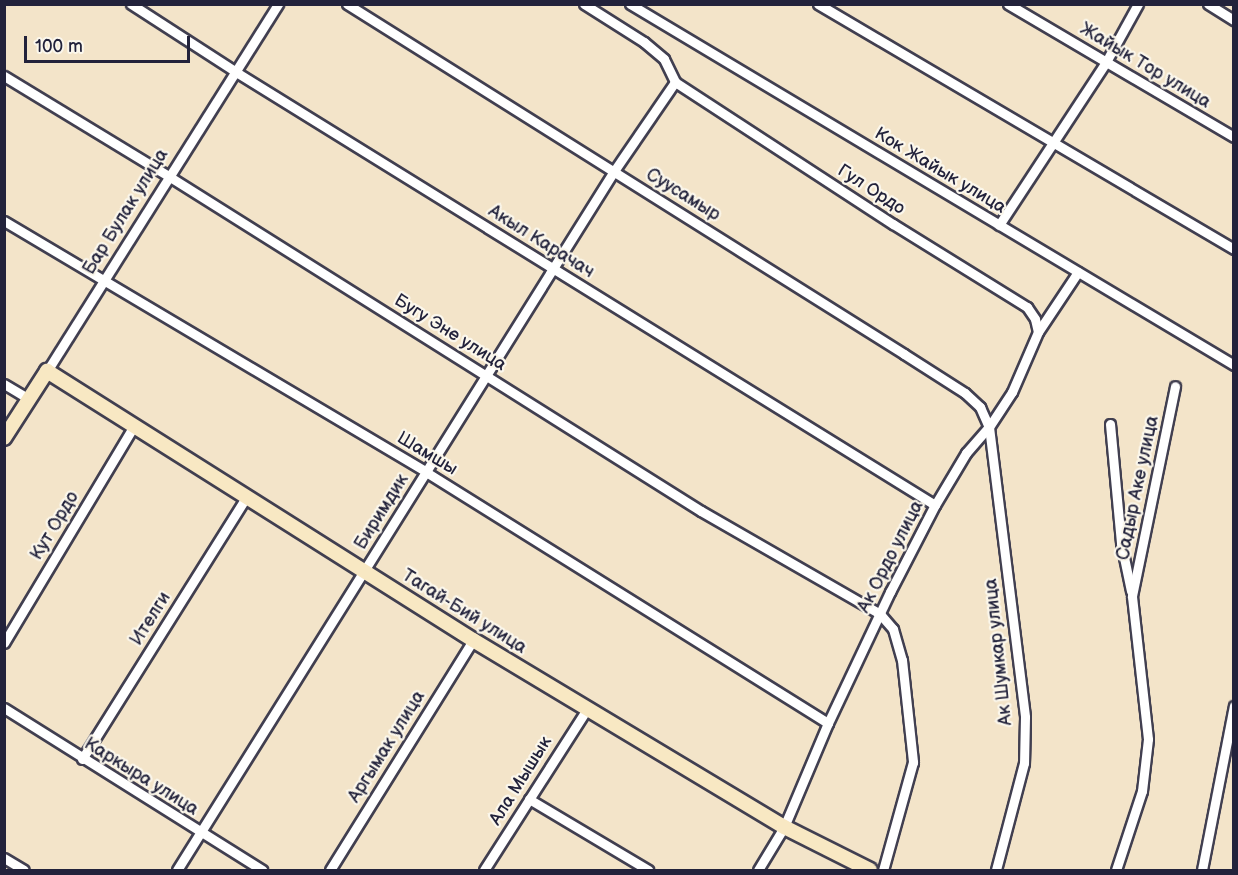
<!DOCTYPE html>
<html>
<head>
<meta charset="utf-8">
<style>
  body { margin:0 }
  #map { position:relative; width:1238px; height:875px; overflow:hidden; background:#f3e4c9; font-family:"Balsamiq Sans",sans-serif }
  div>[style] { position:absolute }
  .roads { filter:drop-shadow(2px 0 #413f50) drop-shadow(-2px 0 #413f50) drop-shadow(0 2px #413f50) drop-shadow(0 -2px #413f50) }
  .street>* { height:9px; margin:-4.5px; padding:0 4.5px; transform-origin:4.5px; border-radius:4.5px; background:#fff }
  .secondary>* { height:14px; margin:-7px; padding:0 7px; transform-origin:7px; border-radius:7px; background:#f8e8c3 }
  span { translate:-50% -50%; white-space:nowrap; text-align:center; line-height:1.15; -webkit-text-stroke:4.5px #fbf7ec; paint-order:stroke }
  .street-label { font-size:18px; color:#22223b }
  .frame { position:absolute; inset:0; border:6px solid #22223b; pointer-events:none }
  .scale { position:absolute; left:24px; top:36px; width:166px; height:27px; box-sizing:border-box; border:3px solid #22223b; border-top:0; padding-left:8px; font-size:18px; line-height:21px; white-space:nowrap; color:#22223b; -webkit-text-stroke:4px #fbf7ec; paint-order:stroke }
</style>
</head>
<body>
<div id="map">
  <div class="roads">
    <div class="street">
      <i style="left:131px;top:4px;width:125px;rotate:32.9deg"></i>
      <i style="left:236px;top:72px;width:822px;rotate:31.78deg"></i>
      <i style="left:347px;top:4px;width:658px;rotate:32.14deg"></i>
      <i style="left:904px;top:354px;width:72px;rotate:32.6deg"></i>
      <i style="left:965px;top:393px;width:21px;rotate:43deg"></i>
      <i style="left:980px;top:407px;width:22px;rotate:66deg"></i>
      <i style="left:989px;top:427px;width:292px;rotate:82.9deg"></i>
      <i style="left:1025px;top:717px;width:46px;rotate:91.2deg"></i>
      <i style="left:1024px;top:763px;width:111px;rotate:104.7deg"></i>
      <i style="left:584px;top:4px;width:71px;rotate:32.3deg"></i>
      <i style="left:644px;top:42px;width:26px;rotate:40deg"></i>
      <i style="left:664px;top:59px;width:25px;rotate:64deg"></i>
      <i style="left:630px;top:4px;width:704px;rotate:30.87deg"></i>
      <i style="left:818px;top:4px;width:483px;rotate:30.5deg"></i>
      <i style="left:1008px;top:4px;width:262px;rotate:30.5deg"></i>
      <i style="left:1208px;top:4px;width:31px;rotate:32deg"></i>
      <i style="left:4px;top:76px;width:194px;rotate:31.3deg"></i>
      <i style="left:170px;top:177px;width:627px;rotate:32.17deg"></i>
      <i style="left:701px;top:511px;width:207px;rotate:29.9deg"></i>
      <i style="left:880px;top:614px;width:20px;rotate:49deg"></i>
      <i style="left:893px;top:629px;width:32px;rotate:74deg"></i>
      <i style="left:902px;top:660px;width:103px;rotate:83.8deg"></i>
      <i style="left:913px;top:762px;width:112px;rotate:105.5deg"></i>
      <i style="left:675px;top:82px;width:260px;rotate:33.1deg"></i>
      <i style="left:893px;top:224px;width:158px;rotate:31.8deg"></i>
      <i style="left:1027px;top:307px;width:14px;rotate:56deg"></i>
      <i style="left:1035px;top:319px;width:13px;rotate:77deg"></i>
      <i style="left:4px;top:221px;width:491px;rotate:30.7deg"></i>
      <i style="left:426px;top:472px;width:474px;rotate:32deg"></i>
      <i style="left:999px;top:225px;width:195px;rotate:-56.7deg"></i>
      <i style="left:1106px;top:62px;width:66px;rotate:-61.1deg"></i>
      <i style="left:47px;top:371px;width:434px;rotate:-57.8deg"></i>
      <i style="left:4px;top:384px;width:29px;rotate:31deg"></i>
      <i style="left:1110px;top:424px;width:120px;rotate:84.7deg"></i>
      <i style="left:1121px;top:543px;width:49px;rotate:78.2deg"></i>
      <i style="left:4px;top:643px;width:253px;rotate:-59.1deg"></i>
      <i style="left:4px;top:708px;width:305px;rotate:32.1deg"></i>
      <i style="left:82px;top:759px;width:310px;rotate:-57.9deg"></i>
      <i style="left:529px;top:799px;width:139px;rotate:30.8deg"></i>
      <i style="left:4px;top:858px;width:23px;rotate:31deg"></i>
      <i style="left:177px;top:870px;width:824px;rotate:-57.99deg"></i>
      <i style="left:614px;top:171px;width:108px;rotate:-55.6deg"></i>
      <i style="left:330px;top:870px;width:271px;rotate:-58.1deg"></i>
      <i style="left:484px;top:870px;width:191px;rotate:-57.4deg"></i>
      <i style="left:758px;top:870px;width:50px;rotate:-58.8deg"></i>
      <i style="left:784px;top:827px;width:113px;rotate:-67.1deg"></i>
      <i style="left:828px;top:723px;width:145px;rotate:-64.7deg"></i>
      <i style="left:890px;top:592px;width:98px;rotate:-62.7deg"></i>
      <i style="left:935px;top:505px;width:61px;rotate:-59.2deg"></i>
      <i style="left:966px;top:453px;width:35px;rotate:-49deg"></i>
      <i style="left:989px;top:427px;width:42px;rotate:-56.7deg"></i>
      <i style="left:1012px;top:392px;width:65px;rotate:-66.6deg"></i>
      <i style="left:1038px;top:332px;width:72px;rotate:-56.3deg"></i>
      <i style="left:1116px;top:870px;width:83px;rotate:-71.8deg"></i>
      <i style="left:1142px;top:791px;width:52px;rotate:-83.4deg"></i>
      <i style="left:1148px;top:739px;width:144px;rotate:-96.4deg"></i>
      <i style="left:1132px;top:596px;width:214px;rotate:-78.4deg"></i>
      <i style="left:1202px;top:870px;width:167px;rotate:-79deg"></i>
    </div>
    <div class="secondary">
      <i style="left:4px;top:438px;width:80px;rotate:-57.3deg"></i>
      <i style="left:47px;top:371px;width:504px;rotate:32.27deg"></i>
      <i style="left:473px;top:640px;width:363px;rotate:31deg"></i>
      <i style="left:784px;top:827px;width:96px;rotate:26.6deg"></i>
    </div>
  </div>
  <div class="street-label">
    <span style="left:1145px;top:66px;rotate:31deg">Жайык Тор улица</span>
    <span style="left:940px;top:171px;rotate:31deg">Кок Жайык улица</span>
    <span style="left:871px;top:190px;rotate:33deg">Гул Ордо</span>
    <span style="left:683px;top:195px;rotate:32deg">Суусамыр</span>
    <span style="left:126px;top:212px;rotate:-58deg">Бар Булак улица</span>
    <span style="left:541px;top:242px;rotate:32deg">Акыл Карачач</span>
    <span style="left:450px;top:333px;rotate:32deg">Бугу Эне улица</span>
    <span style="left:427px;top:454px;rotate:31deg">Шамшы</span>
    <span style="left:1138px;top:488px;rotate:-78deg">Садыр Аке улица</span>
    <span style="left:382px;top:512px;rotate:-58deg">Биримдик</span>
    <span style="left:55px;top:526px;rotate:-59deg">Кут Ордо</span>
    <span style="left:891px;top:557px;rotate:-63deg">Ак Ордо улица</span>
    <span style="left:464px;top:612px;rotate:32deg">Тагай-Бий улица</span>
    <span style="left:151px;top:619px;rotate:-58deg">Ителги</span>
    <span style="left:999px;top:652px;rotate:-96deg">Ак Шумкар улица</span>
    <span style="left:387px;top:747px;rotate:-58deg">Аргымак улица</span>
    <span style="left:141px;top:777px;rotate:32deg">Каркыра улица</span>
    <span style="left:521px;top:781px;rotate:-58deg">Ала Мышык</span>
  </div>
  <div class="frame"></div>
  <div class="scale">100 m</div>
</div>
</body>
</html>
